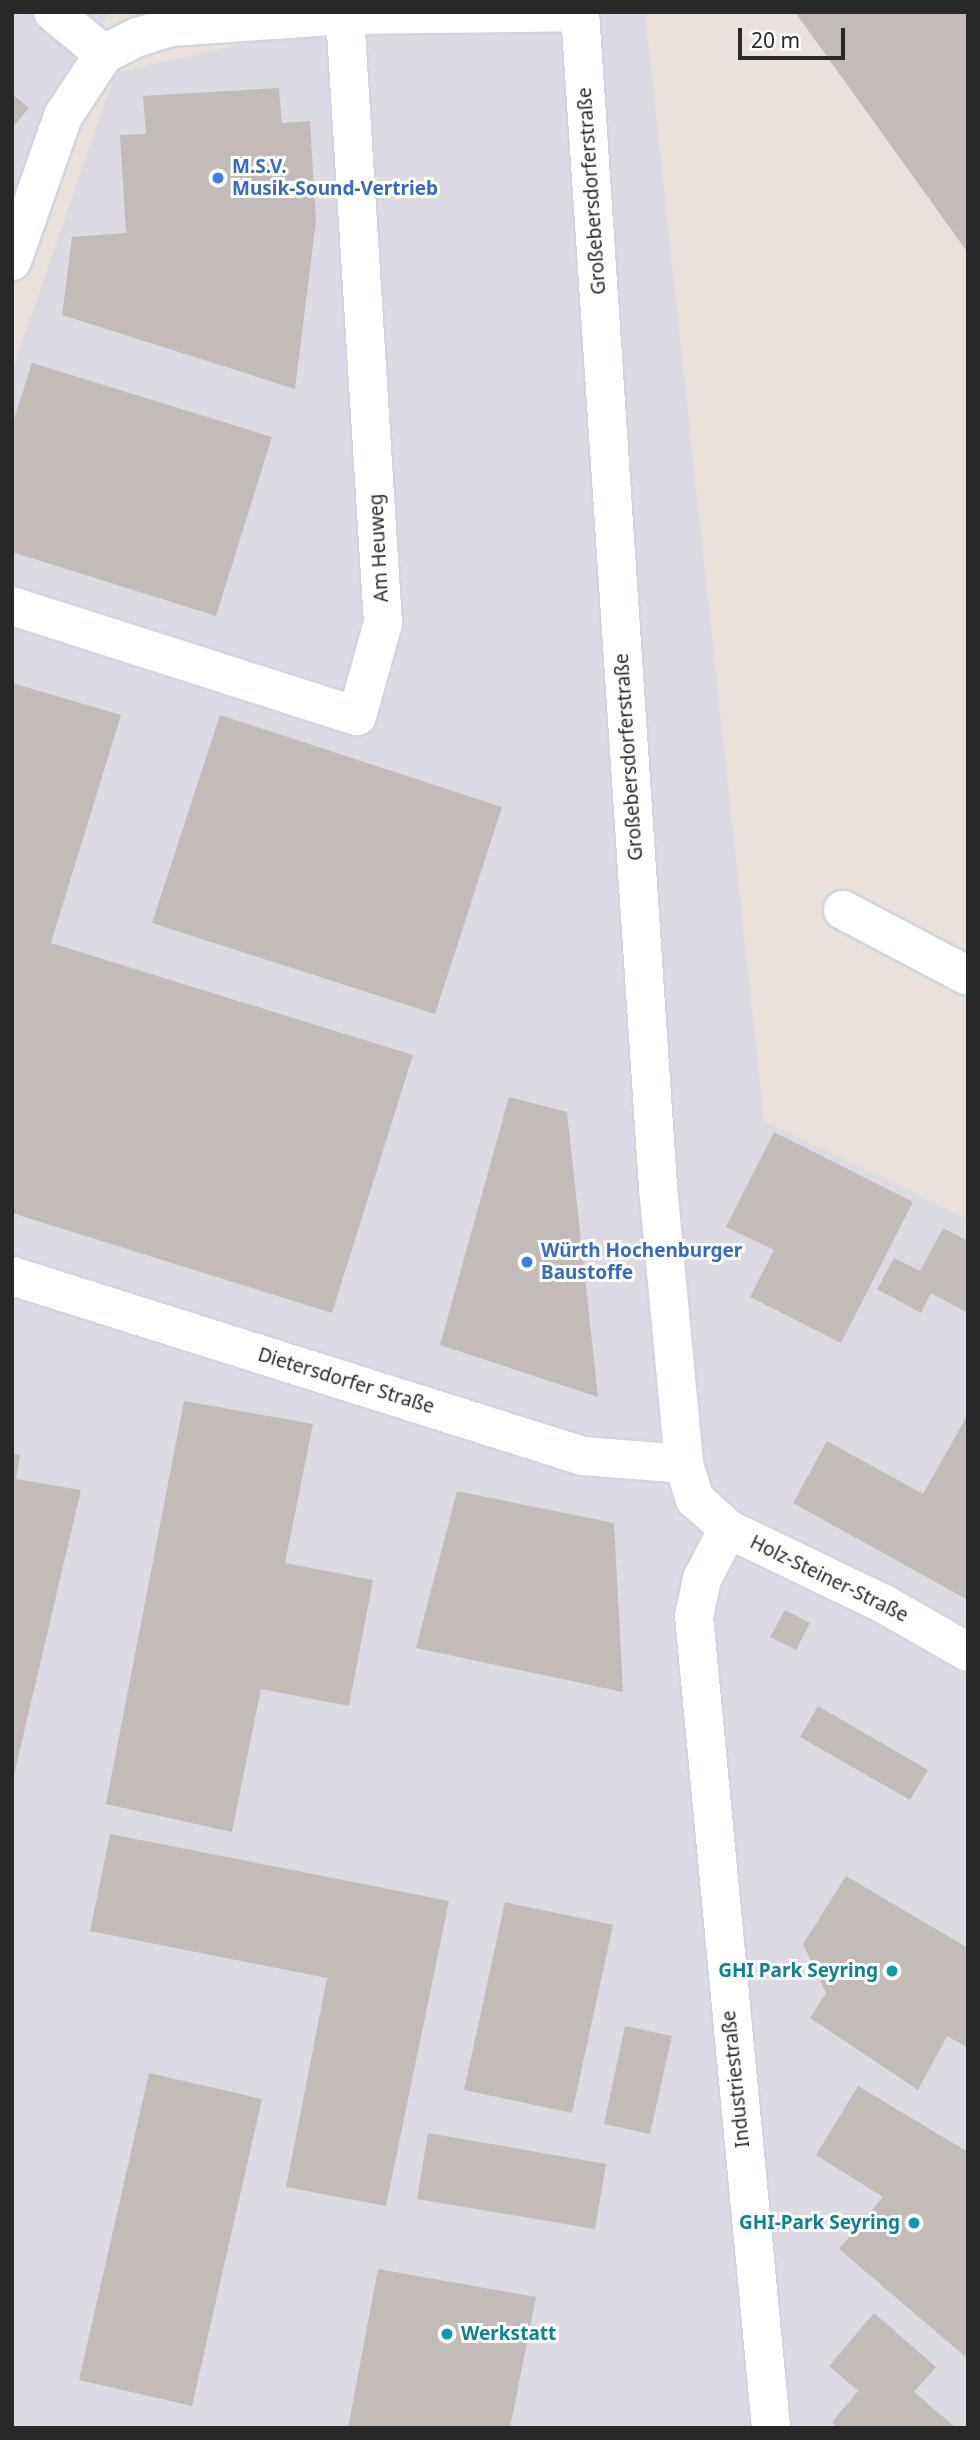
<!DOCTYPE html>
<html>
<head>
<meta charset="utf-8">
<style>
  body { margin:0 }
  #map { position:relative; width:980px; height:2440px; overflow:hidden; background:#eae1da; font-family:"Noto Sans",sans-serif }
  div>[style] { position:absolute }
  .industrial>* { inset:0; background:#dcdbe3 }
  .building>* { inset:0; background:#c3bbb7 }
  .roads { filter:drop-shadow(2px 0 #cfd5e1) drop-shadow(-2px 0 #cfd5e1) drop-shadow(0 2px #cfd5e1) drop-shadow(0 -2px #cfd5e1) }
  .minor>* { height:38px; margin:-19px; padding:0 19px; transform-origin:19px; border-radius:19px; background:#fff }
  .dots>* { width:19px; height:19px; translate:-50% -50%; box-sizing:border-box; border:4px solid #fff; border-radius:50% }
  span { translate:-50% -50%; white-space:nowrap; text-align:center; line-height:1.15; -webkit-text-stroke:6px #fff; paint-order:stroke }
  .shop-label { font-size:19px; color:#366cbe; font-weight:700 }
  .left { translate:0 -50%; text-align:left }
  .street-label { font-size:19px; color:#282828 }
  .culture-label { font-size:19px; color:#0d838f; font-weight:700 }
  .right { translate:-100% -50%; text-align:right }
  .frame { position:absolute; inset:0; border:14px solid #282828; pointer-events:none }
  .scale { position:absolute; left:738px; top:28px; width:107px; height:32px; box-sizing:border-box; border:4px solid #282828; border-top:0; padding-left:9px; font-size:21px; line-height:24px; white-space:nowrap; color:#282828; -webkit-text-stroke:5px #fff; paint-order:stroke }
</style>
</head>
<body>
<div id="map">
  <div class="industrial">
    <i style="clip-path:polygon(12px 12px,109px 12px,12px 193px)"></i>
    <i style="clip-path:polygon(452px 12px,645px 12px,764px 1121px,968px 1219px,968px 2428px,12px 2428px,12px 371px,115px 73px,343px 21px)"></i>
  </div>
  <div class="building">
    <i style="clip-path:polygon(795px 12px,968px 12px,968px 253px,851px 90px)"></i>
    <i style="clip-path:polygon(279px 88px,282px 123px,310px 121px,316px 221px,295px 389px,62px 315px,72px 237px,126px 233px,120px 135px,146px 134px,143px 96px)"></i>
    <i style="clip-path:polygon(12px 94px,29px 108px,12px 128px)"></i>
    <i style="clip-path:polygon(32px 363px,272px 437px,216px 616px,12px 552px,12px 425px)"></i>
    <i style="clip-path:polygon(12px 683px,121px 715px,51px 943px,413px 1055px,332px 1313px,12px 1213px)"></i>
    <i style="clip-path:polygon(220px 715px,502px 807px,435px 1014px,152px 923px)"></i>
    <i style="clip-path:polygon(509px 1097px,567px 1112px,598px 1397px,440px 1345px)"></i>
    <i style="clip-path:polygon(774px 1132px,913px 1202px,841px 1343px,750px 1297px,774px 1250px,726px 1227px)"></i>
    <i style="clip-path:polygon(943px 1228px,968px 1241px,968px 1313px,931px 1293px,921px 1313px,877px 1289px,894px 1258px,920px 1271px)"></i>
    <i style="clip-path:polygon(184px 1401px,313px 1424px,285px 1563px,373px 1580px,349px 1706px,261px 1689px,232px 1832px,106px 1804px)"></i>
    <i style="clip-path:polygon(968px 1414px,968px 1600px,793px 1503px,827px 1441px,923px 1494px)"></i>
    <i style="clip-path:polygon(12px 1454px,20px 1455px,16px 1479px,81px 1490px,13px 1779px)"></i>
    <i style="clip-path:polygon(457px 1491px,614px 1523px,623px 1692px,416px 1648px)"></i>
    <i style="clip-path:polygon(785px 1610px,810px 1623px,796px 1650px,770px 1637px)"></i>
    <i style="clip-path:polygon(818px 1706px,928px 1770px,910px 1800px,800px 1737px)"></i>
    <i style="clip-path:polygon(110px 1834px,449px 1901px,386px 2206px,286px 2187px,327px 1978px,90px 1931px)"></i>
    <i style="clip-path:polygon(846px 1876px,968px 1948px,968px 2048px,947px 2036px,918px 2090px,810px 2018px,826px 1993px,803px 1944px)"></i>
    <i style="clip-path:polygon(505px 1902px,613px 1925px,572px 2113px,464px 2090px)"></i>
    <i style="clip-path:polygon(625px 2026px,672px 2036px,650px 2134px,604px 2124px)"></i>
    <i style="clip-path:polygon(149px 2073px,262px 2099px,192px 2406px,79px 2380px)"></i>
    <i style="clip-path:polygon(858px 2086px,968px 2152px,968px 2359px,839px 2249px,883px 2197px,816px 2155px)"></i>
    <i style="clip-path:polygon(428px 2133px,606px 2164px,595px 2229px,417px 2199px)"></i>
    <i style="clip-path:polygon(378px 2269px,536px 2297px,510px 2428px,348px 2428px)"></i>
    <i style="clip-path:polygon(874px 2313px,936px 2367px,914px 2392px,956px 2428px,838px 2428px,832px 2422px,858px 2391px,829px 2366px)"></i>
  </div>
  <div class="roads">
    <div class="minor">
      <i style="left:53px;top:12px;width:66px;rotate:39.5deg"></i>
      <i style="left:580px;top:12px;width:1178px;rotate:86.2deg"></i>
      <i style="left:658px;top:1187px;width:278px;rotate:84.6deg"></i>
      <i style="left:684px;top:1464px;width:37px;rotate:73deg"></i>
      <i style="left:695px;top:1499px;width:45px;rotate:42.3deg"></i>
      <i style="left:728px;top:1529px;width:171px;rotate:25.7deg"></i>
      <i style="left:882px;top:1603px;width:99px;rotate:29.7deg"></i>
      <i style="left:12px;top:261px;width:154px;rotate:-70.6deg"></i>
      <i style="left:63px;top:116px;width:74px;rotate:-56.5deg"></i>
      <i style="left:104px;top:54px;width:38px;rotate:-27deg"></i>
      <i style="left:138px;top:37px;width:34px;rotate:-17deg"></i>
      <i style="left:170px;top:27px;width:175px;rotate:-3.9deg"></i>
      <i style="left:345px;top:15px;width:235px;rotate:-0.7deg"></i>
      <i style="left:12px;top:606px;width:362px;rotate:17.7deg"></i>
      <i style="left:357px;top:716px;width:97px;rotate:-74.4deg"></i>
      <i style="left:383px;top:623px;width:609px;rotate:-93.58deg"></i>
      <i style="left:843px;top:910px;width:141px;rotate:27.8deg"></i>
      <i style="left:12px;top:1276px;width:599px;rotate:17.5deg"></i>
      <i style="left:583px;top:1456px;width:101px;rotate:4.5deg"></i>
      <i style="left:728px;top:1529px;width:56px;rotate:117.5deg"></i>
      <i style="left:702px;top:1579px;width:38px;rotate:102deg"></i>
      <i style="left:694px;top:1616px;width:816px;rotate:84.58deg"></i>
    </div>
  </div>
  <div class="dots">
    <i style="left:218px;top:178px;background:#3f7fe0"></i>
    <i style="left:527px;top:1262px;background:#3f7fe0"></i>
    <i style="left:892px;top:1971px;background:#0f9aa8"></i>
    <i style="left:914px;top:2223px;background:#0f9aa8"></i>
    <i style="left:447px;top:2334px;background:#0f9aa8"></i>
  </div>
  <div class="shop-label">
    <span class="left" style="left:232px;top:178px">M.S.V.<br>Musik-Sound-Vertrieb</span>
    <span class="left" style="left:541px;top:1262px">Würth Hochenburger<br>Baustoffe</span>
  </div>
  <div class="street-label">
    <span style="left:592px;top:191px;rotate:-94deg">Großebersdorferstraße</span>
    <span style="left:379px;top:548px;rotate:-93deg">Am Heuweg</span>
    <span style="left:629px;top:757px;rotate:-94deg">Großebersdorferstraße</span>
    <span style="left:346px;top:1381px;rotate:17deg">Dietersdorfer Straße</span>
    <span style="left:829px;top:1579px;rotate:26deg">Holz-Steiner-Straße</span>
    <span style="left:736px;top:2079px;rotate:-96deg">Industriestraße</span>
  </div>
  <div class="culture-label">
    <span class="right" style="left:878px;top:1971px">GHI Park Seyring</span>
    <span class="right" style="left:900px;top:2223px">GHI-Park Seyring</span>
    <span class="left" style="left:461px;top:2334px">Werkstatt</span>
  </div>
  <div class="frame"></div>
  <div class="scale">20 m</div>
</div>
</body>
</html>
